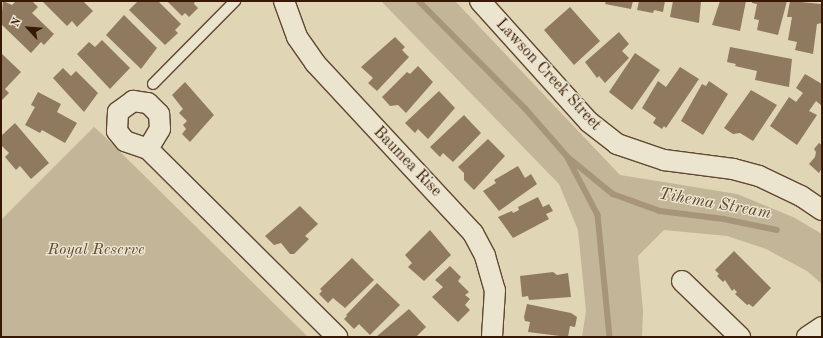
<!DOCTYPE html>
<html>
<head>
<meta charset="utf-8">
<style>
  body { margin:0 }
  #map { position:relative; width:823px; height:338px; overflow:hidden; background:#e0d5b5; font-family:"Old Standard TT",serif }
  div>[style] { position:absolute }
  .green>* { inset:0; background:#c3b597 }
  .stream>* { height:5.5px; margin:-2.75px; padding:0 2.75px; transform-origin:2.75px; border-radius:2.75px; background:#a79579 }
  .building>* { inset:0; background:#8f7a60 }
  .roads { filter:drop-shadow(1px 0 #614730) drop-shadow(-1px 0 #614730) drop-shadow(0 1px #614730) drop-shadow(0 -1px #614730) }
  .service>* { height:10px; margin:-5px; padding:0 5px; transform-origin:5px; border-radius:5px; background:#ebe4cf }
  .minor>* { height:20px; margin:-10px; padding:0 10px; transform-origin:10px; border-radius:10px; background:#ebe4cf }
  span { translate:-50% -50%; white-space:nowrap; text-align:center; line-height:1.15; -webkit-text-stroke:3px #ebe4cf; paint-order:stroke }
  .street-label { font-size:16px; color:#371804 }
  .park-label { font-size:16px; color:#614730; font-style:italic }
  .water-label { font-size:17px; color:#5e442d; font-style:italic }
  .frame { position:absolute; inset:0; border:2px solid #371804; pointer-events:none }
  .north { position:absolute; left:8px; top:8px; width:40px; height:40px; -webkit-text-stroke:3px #ebe4cf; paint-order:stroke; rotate:296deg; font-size:11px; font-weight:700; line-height:16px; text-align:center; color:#371804 }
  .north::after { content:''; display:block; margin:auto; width:14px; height:18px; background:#371804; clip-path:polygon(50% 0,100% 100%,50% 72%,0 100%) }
</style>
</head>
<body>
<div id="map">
  <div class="green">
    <i style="clip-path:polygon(381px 1px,455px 1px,620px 175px,737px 194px,793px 217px,822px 234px,822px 284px,807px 271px,766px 249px,727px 236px,664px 230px,638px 256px,643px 311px,642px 337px,582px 337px,586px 311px,578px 230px,559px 184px)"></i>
    <i style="clip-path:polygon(94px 127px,102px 134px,308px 337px,1px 337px,1px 220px)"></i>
  </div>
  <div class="stream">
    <i style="left:419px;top:1px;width:152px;rotate:45.3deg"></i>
    <i style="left:526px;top:109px;width:62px;rotate:48.9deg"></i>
    <i style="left:567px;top:156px;width:67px;rotate:62.3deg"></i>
    <i style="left:598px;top:215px;width:123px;rotate:84.4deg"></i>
    <i style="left:569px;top:158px;width:57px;rotate:39.3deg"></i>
    <i style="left:613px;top:194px;width:50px;rotate:19.9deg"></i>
    <i style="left:660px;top:211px;width:64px;rotate:7.1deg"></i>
    <i style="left:724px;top:219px;width:54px;rotate:11.7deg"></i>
  </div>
  <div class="building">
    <i style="clip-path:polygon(3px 1px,12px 5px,16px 1px,32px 1px,38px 7px,32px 13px,54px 34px,44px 45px,41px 42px,31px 53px,1px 24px)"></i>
    <i style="clip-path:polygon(42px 1px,83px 1px,93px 11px,77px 27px,72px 21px,67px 26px)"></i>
    <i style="clip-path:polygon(138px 1px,158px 1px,181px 24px,175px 30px,178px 33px,165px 45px,129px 10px)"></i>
    <i style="clip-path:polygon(167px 1px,195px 1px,194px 4px,198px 8px,189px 17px,185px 13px,182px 16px)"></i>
    <i style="clip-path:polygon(606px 1px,633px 1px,631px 9px,605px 4px)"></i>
    <i style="clip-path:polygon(639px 1px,665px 1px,663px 12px,654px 10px,653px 13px,637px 10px)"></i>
    <i style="clip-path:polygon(673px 1px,701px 1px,699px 23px,670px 17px)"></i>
    <i style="clip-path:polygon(720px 1px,746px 1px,740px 31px,712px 25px)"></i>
    <i style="clip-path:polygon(752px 1px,787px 1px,778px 35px,757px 30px,759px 20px,754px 19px,757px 4px,752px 3px)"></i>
    <i style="clip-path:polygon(790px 1px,822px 4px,822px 23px,817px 24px,813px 54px,795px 50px,797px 42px,788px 40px,792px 17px,787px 17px)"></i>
    <i style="clip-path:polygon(570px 7px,600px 41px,574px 65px,544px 30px)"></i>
    <i style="clip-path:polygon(124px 15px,157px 48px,141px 69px,106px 35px)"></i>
    <i style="clip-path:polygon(619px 32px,629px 44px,622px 51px,629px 58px,605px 83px,599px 76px,597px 78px,585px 62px)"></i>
    <i style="clip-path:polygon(395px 37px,405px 47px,402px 50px,409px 57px,377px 91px,368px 83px,373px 78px,361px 67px)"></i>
    <i style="clip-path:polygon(102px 40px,130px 68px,110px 89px,77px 54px,89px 42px,95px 47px)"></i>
    <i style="clip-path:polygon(730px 47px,792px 59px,789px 87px,755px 80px,757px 71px,735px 66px,736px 64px,727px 62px)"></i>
    <i style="clip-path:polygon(635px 53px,660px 70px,632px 110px,609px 92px)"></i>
    <i style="clip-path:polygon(2px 54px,21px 72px,5px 89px,9px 93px,1px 101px)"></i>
    <i style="clip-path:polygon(418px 66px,433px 82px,406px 113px,398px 105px,390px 106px,382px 97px,407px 72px,410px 74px)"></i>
    <i style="clip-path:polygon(680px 67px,699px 79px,666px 128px,664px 126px,662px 129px,653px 123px,656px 118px,642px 108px,658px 81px,666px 87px)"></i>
    <i style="clip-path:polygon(63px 68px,71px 76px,76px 71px,98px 93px,84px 112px,53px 78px)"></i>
    <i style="clip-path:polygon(805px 74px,822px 84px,822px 106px,816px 101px,809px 111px,817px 115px,797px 145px,770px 126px,789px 97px,796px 102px,803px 93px,796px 88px)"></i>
    <i style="clip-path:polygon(709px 81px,728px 94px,703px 135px,681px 121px,702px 84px,706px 86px)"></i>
    <i style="clip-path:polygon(185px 82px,214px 115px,190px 142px,182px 134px,186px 129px,183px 125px,187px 121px,179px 113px,183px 109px,172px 95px)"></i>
    <i style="clip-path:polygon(751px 90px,777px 105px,753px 141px,740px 133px,733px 134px,724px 128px)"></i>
    <i style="clip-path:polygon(439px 91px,455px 108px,428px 139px,418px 129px,415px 133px,405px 123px)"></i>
    <i style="clip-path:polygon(38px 92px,61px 104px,57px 112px,77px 123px,65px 143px,42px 130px,40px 133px,25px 125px,35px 107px,31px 105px)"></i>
    <i style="clip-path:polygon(464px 115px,481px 133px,453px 162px,443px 153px,440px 157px,430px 147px)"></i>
    <i style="clip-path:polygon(15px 123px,49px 163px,31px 179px,20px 166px,16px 170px,5px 157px,9px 153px,1px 145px,1px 136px)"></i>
    <i style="clip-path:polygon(488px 139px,505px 156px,474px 190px,464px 180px,464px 173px,458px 167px)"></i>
    <i style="clip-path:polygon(819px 143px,822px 145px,822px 168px,819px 173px,809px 164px,815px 157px,816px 152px,814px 149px)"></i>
    <i style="clip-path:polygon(518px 166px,525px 178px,531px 174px,537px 184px,499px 211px,483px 191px,496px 183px,494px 180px)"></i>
    <i style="clip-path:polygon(538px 197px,543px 207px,549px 204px,553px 211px,546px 214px,549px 219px,513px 238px,498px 217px,512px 211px,513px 213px,519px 210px,518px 207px)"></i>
    <i style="clip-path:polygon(300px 206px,318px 224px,305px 236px,309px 239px,294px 254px,290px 254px,281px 243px,274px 245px,265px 236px)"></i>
    <i style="clip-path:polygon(430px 230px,451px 255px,424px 281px,408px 267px,412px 263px,405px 255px)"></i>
    <i style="clip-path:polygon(734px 251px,771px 288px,753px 307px,749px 304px,747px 305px,735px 294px,737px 292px,734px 289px,732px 291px,725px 280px,723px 282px,717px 276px,719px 274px,715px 270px)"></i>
    <i style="clip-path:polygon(352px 258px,374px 280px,345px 308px,333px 298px,328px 303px,319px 294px,322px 291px,320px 289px)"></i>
    <i style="clip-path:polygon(450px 266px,461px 277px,458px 281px,469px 292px,465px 295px,470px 299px,465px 305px,470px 310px,458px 322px,432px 297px,443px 287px,435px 280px)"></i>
    <i style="clip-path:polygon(553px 272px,557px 275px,568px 273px,571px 297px,529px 300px,528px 296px,522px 297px,520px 276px)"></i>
    <i style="clip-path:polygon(377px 283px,400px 305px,370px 335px,359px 324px,354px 329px,344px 319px,347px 316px,346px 315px)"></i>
    <i style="clip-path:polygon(527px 304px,571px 313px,577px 317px,575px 327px,570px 326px,568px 337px,528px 332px,530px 322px,525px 321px,524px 317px)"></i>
    <i style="clip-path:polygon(409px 309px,426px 327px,416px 337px,376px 337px)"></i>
  </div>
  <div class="roads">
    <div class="service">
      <i style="left:153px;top:84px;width:117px;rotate:-45.3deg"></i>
    </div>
    <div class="minor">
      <i style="left:284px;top:1px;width:38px;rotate:70deg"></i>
      <i style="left:297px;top:37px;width:32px;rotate:55deg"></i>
      <i style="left:315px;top:63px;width:232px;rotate:47.1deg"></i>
      <i style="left:473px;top:233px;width:26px;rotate:62deg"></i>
      <i style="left:485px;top:256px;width:35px;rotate:74deg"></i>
      <i style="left:495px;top:290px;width:47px;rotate:93.7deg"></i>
      <i style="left:480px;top:1px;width:163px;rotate:48deg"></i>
      <i style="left:589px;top:122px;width:36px;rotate:38deg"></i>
      <i style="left:617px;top:144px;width:50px;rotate:18.8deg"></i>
      <i style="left:664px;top:160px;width:70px;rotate:7.4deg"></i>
      <i style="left:733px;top:169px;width:27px;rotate:15deg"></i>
      <i style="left:759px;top:176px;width:47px;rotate:25.5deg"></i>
      <i style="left:801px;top:196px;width:25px;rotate:34deg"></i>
      <i style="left:133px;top:101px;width:15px;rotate:8deg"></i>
      <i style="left:148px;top:103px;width:16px;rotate:45deg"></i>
      <i style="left:159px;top:114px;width:15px;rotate:86deg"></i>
      <i style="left:160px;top:129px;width:23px;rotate:121deg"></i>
      <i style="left:148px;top:149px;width:24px;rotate:-161deg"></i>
      <i style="left:125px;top:141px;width:13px;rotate:-129deg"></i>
      <i style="left:117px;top:131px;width:19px;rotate:-87deg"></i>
      <i style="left:118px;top:112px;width:19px;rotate:-36deg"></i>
      <i style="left:148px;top:149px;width:267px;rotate:44.8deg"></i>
      <i style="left:682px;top:281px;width:81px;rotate:44deg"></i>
      <i style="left:807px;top:337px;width:18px;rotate:-34deg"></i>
    </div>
  </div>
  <div class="street-label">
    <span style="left:548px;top:75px;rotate:47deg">Lawson Creek Street</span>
    <span style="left:407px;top:162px;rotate:46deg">Baumea Rise</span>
  </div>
  <div class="park-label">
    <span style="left:96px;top:250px">Royal Reserve</span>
  </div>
  <div class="water-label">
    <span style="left:715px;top:204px;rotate:10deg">Tihema Stream</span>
  </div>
  <div class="frame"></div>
  <div class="north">N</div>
</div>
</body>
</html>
